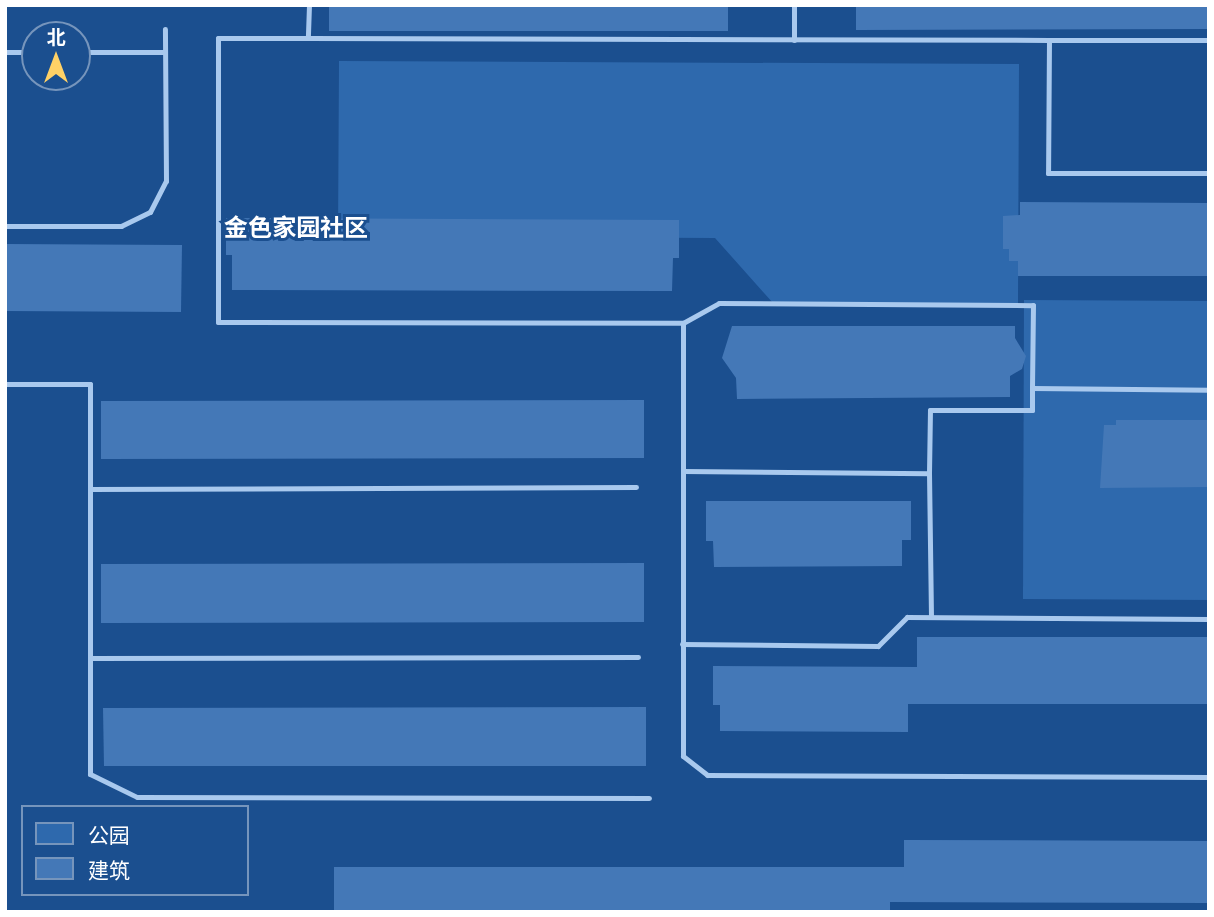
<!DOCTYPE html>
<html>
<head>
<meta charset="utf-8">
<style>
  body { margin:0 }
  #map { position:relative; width:1214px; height:917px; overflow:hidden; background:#1b4f8f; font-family:"Noto Sans","Noto Sans SC",sans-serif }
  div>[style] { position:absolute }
  .green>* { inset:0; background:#2e69ad }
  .building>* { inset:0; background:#4478b7 }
  .lane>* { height:5px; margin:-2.5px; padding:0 2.5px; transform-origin:2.5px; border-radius:2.5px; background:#a9c9ee }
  span { translate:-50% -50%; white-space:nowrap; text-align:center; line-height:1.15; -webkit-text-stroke:6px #1b4f8f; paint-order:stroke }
  .quarter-label { font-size:24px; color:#fff; font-weight:700 }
  .frame { position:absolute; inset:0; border:7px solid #fff; pointer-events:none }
  .legend { position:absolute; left:21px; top:805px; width:228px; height:91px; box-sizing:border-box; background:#1b4f8f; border:2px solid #7695bc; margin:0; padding:9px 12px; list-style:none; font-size:21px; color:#fff }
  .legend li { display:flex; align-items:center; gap:14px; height:35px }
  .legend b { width:35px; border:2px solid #7695bc }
  .north { position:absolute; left:21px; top:21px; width:70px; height:70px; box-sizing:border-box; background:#1b4f8f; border:2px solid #7695bc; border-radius:50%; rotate:0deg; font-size:19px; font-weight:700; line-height:28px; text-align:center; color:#fff }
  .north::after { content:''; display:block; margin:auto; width:24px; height:32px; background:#ffd166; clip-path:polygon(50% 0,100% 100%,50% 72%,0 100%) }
</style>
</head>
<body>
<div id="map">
  <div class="green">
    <i style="clip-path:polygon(339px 61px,1019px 64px,1018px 304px,773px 303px,715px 238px,338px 236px)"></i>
    <i style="clip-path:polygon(1024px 300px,1209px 301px,1209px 600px,1023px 599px)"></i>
  </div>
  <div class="building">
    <i style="clip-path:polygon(329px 5px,728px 5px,728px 31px,329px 31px)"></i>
    <i style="clip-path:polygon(856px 5px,1209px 5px,1209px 29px,856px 30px)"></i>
    <i style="clip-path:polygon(1020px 202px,1209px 203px,1209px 276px,1018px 276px,1018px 261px,1009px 261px,1009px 249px,1003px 249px,1003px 216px,1020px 215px)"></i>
    <i style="clip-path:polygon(226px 218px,679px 220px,679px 258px,673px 258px,672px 291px,232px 290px,232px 255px,226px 255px)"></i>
    <i style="clip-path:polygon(5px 244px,182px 245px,181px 312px,5px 311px)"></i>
    <i style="clip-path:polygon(732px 326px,1015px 326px,1015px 338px,1026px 356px,1022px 369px,1010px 376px,1010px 397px,737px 399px,736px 378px,722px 358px)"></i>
    <i style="clip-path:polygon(644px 400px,644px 458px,101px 459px,101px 401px)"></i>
    <i style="clip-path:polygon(1116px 420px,1209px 420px,1209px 487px,1100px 488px,1104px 425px,1116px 425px)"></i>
    <i style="clip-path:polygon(706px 501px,911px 501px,911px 540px,902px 540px,902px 566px,714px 567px,713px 541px,706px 541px)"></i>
    <i style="clip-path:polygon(644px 563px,644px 622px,101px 623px,101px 564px)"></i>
    <i style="clip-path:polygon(917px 637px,1209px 637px,1209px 704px,908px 704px,908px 732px,720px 731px,720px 705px,713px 705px,713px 666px,917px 667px)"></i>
    <i style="clip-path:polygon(646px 707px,646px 766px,104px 766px,103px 708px)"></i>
    <i style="clip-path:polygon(904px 840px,1209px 841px,1209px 903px,890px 902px,890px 912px,334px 912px,334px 867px,904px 867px)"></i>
  </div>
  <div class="lane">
    <i style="left:309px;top:5px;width:33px;rotate:92deg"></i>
    <i style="left:308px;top:38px;width:741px;rotate:0.15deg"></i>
    <i style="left:1049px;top:40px;width:133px;rotate:90.4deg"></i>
    <i style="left:1048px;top:173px;width:161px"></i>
    <i style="left:794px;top:5px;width:35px;rotate:90deg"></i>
    <i style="left:308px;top:38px;width:90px;rotate:180deg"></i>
    <i style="left:218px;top:38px;width:284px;rotate:90deg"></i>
    <i style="left:218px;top:322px;width:465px;rotate:0.1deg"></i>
    <i style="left:683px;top:323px;width:433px;rotate:90deg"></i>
    <i style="left:683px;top:756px;width:31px;rotate:38deg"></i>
    <i style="left:707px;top:775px;width:502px;rotate:0.23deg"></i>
    <i style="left:1049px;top:40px;width:160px"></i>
    <i style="left:5px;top:52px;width:30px"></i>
    <i style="left:77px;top:52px;width:88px"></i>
    <i style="left:5px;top:226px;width:116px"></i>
    <i style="left:121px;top:226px;width:32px;rotate:-26deg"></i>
    <i style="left:150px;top:212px;width:35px;rotate:-63deg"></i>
    <i style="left:166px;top:181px;width:152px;rotate:-90.4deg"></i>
    <i style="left:683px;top:323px;width:41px;rotate:-29.1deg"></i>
    <i style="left:719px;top:303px;width:314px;rotate:0.4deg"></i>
    <i style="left:1033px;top:305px;width:83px;rotate:90.7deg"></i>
    <i style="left:1032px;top:388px;width:177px;rotate:0.6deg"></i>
    <i style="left:5px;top:384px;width:85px"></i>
    <i style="left:90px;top:384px;width:390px;rotate:90deg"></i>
    <i style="left:90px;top:774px;width:52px;rotate:26.1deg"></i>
    <i style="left:137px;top:797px;width:512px;rotate:0.11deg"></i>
    <i style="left:683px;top:471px;width:246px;rotate:0.5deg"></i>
    <i style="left:929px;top:473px;width:63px;rotate:-89.1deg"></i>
    <i style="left:930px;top:410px;width:102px"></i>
    <i style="left:1032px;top:410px;width:22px;rotate:-90deg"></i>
    <i style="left:929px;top:473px;width:144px;rotate:89.2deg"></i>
    <i style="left:90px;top:489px;width:546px;rotate:-0.21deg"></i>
    <i style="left:682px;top:644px;width:196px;rotate:0.6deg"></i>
    <i style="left:878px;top:646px;width:41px;rotate:-45deg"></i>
    <i style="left:907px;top:617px;width:302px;rotate:0.4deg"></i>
    <i style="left:90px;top:658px;width:548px;rotate:-0.1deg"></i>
  </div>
  <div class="quarter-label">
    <span style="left:296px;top:227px">金色家园社区</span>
  </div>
  <div class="frame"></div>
  <ul class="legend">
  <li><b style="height:19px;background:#2e69ad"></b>公园</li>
  <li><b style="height:19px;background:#4478b7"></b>建筑</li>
  </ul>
  <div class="north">北</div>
</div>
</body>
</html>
